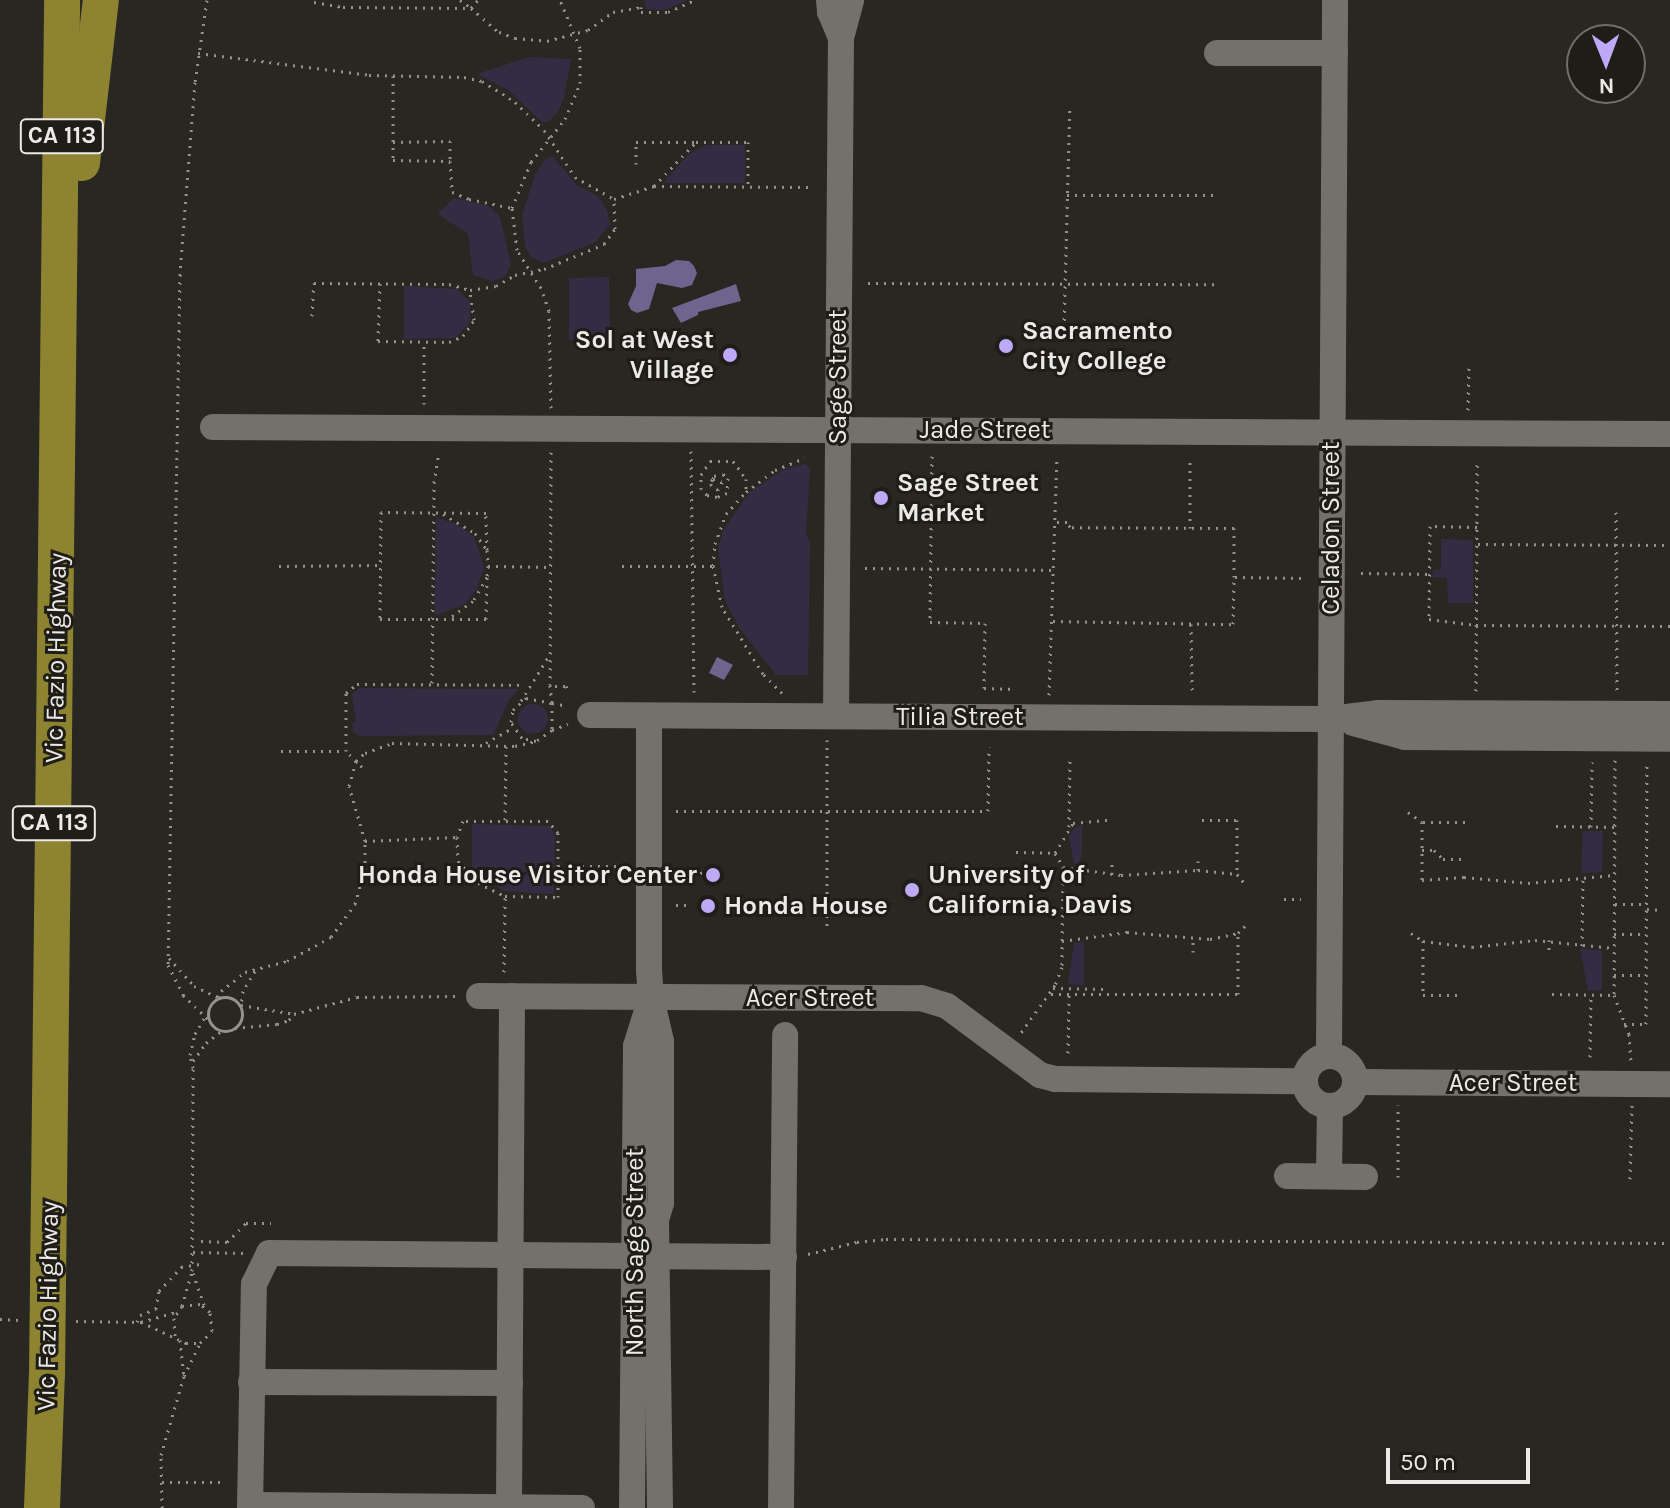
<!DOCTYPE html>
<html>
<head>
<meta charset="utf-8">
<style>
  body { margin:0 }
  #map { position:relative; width:1670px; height:1508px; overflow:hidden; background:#282721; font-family:Karla,sans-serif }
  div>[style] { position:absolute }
  .green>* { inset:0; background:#332d43 }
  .round { border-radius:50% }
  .water>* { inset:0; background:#6e648d }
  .path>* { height:3px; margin-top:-1.5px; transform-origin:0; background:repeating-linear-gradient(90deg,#93928d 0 2px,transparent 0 8px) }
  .path>.ring { margin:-1.5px; padding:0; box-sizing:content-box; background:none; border:3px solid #93928d; border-radius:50% }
  .minor>* { height:26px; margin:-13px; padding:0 13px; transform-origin:13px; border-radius:13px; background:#72726a }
  .minor>.ring { margin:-13px; padding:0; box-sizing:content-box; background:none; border:26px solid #72726a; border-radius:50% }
  .highway>* { height:36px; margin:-18px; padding:0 18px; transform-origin:18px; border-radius:18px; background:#8d8330 }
  .dots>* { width:22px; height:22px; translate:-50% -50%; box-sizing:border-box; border:4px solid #1e1d18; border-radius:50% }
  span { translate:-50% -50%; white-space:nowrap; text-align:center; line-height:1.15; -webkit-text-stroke:6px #1e1d18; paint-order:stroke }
  .shield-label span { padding:2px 6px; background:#1e1d18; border:2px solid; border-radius:6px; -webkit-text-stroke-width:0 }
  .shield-label { font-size:24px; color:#ebeae6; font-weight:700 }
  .poi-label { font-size:26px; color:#ebeae6; font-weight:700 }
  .left { translate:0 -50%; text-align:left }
  .right { translate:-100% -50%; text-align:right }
  .street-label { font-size:26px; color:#ebeae6 }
  .north { position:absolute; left:1566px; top:24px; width:80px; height:80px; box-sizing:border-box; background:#1e1d18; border:2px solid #706f6a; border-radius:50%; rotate:179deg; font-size:22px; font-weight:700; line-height:32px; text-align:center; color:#ebeae6 }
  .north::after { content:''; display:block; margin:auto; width:28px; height:36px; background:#bda9f5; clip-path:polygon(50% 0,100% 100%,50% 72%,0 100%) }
  .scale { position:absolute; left:1386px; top:1448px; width:144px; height:36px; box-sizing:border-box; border:4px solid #ebeae6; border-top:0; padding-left:10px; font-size:24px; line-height:28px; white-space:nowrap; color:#ebeae6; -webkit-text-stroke:6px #1e1d18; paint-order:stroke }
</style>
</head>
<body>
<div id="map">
  <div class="green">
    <i style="clip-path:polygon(644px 0,688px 0,665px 10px,646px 9px)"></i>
    <i style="clip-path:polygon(529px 57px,571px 59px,564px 98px,558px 112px,548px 122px,542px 122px,508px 90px,477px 74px)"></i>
    <i style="clip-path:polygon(706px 145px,745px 145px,745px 183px,663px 183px,689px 154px)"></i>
    <i style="clip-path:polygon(552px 156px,577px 185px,598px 196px,607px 210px,610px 225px,594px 243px,543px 263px,531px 257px,525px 246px,522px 214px,535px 175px,545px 159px)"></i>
    <i style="clip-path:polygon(454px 198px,489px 206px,500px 217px,511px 265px,505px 277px,491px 281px,473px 275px,468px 234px,438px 214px)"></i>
    <i style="clip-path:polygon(609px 277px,610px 340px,569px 340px,569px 278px)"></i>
    <i style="clip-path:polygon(404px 286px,457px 289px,470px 302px,470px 323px,455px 338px,404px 339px)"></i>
    <i style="clip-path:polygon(805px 464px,810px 468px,806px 534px,810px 542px,808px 675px,776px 675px,740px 629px,725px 601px,718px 548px,723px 530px,750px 492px,782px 470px)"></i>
    <i style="clip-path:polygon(436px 517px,458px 525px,474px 537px,484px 567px,477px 589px,465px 604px,435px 616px)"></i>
    <i style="clip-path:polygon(1441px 539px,1473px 540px,1473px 603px,1448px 603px,1447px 578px,1432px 577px,1433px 570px,1441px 570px)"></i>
    <i style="clip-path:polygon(360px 688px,519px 689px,509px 700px,493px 735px,360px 736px,353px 732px,352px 723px,356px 722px,352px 694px)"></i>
    <i class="round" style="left:518px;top:704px;width:30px;height:30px"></i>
    <i style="clip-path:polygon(472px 824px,550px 826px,555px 835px,554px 894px,504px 891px,472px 871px)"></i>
    <i style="clip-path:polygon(1082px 825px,1082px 852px,1079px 864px,1074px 864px,1069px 838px,1074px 828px)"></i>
    <i style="clip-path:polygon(1583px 831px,1603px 831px,1602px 872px,1581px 873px)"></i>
    <i style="clip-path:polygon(1084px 942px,1084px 985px,1068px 984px,1074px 943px)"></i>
    <i style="clip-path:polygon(1580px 948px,1602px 951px,1602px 990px,1588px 991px)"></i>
  </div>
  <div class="water">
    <i style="clip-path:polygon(676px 260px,689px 261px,694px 266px,697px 273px,692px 285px,682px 288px,657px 283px,649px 309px,637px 313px,631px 310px,628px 304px,636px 286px,636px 269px,665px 266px)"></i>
    <i style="clip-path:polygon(736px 284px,741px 301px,698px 312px,698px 315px,681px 323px,672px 308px)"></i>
    <i style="clip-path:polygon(717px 657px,733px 665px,724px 680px,709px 673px)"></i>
  </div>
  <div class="path">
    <i style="left:207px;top:0;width:83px;rotate:98.3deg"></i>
    <i style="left:195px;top:82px;width:193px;rotate:94.5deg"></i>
    <i style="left:180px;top:274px;width:691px;rotate:90.99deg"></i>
    <i style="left:168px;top:965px;width:34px;rotate:63deg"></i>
    <i style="left:183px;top:995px;width:35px;rotate:44deg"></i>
    <i style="left:460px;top:0;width:14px;rotate:36deg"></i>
    <i style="left:471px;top:8px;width:11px;rotate:-49deg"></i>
    <i style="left:314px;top:2px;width:29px;rotate:10deg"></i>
    <i style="left:343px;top:7px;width:128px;rotate:0.4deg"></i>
    <i style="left:471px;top:8px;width:37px;rotate:41deg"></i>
    <i style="left:499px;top:32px;width:17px;rotate:21deg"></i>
    <i style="left:515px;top:38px;width:32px;rotate:5deg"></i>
    <i style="left:547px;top:41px;width:42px;rotate:-15deg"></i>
    <i style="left:588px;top:30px;width:31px;rotate:-36deg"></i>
    <i style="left:613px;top:12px;width:28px;rotate:-10deg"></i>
    <i style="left:641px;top:7px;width:5px;rotate:90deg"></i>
    <i style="left:641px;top:12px;width:27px"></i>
    <i style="left:668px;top:12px;width:30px;rotate:-24deg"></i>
    <i style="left:198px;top:53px;width:172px;rotate:7.3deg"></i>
    <i style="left:369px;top:75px;width:95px;rotate:1.2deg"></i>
    <i style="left:464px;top:77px;width:18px;rotate:13deg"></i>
    <i style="left:482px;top:81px;width:39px;rotate:32deg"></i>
    <i style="left:515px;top:102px;width:40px;rotate:44deg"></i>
    <i style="left:544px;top:130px;width:56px;rotate:56.6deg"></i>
    <i style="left:575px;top:177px;width:45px;rotate:29.4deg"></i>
    <i style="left:614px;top:199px;width:42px;rotate:-18deg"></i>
    <i style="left:654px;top:186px;width:155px;rotate:0.4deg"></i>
    <i style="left:393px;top:76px;width:84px;rotate:90deg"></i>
    <i style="left:393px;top:160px;width:57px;rotate:1deg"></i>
    <i style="left:450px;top:161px;width:31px;rotate:86deg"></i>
    <i style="left:452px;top:192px;width:18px;rotate:22deg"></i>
    <i style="left:469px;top:199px;width:44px;rotate:11.8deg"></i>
    <i style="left:393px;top:142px;width:57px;rotate:-1deg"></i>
    <i style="left:450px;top:141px;width:20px;rotate:90deg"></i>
    <i style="left:636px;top:164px;width:22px;rotate:-90deg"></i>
    <i style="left:636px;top:142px;width:60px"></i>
    <i style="left:654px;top:186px;width:61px;rotate:-46.3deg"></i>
    <i style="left:696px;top:142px;width:52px"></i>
    <i style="left:748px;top:142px;width:43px;rotate:90deg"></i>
    <i style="left:1067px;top:195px;width:148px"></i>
    <i style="left:380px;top:283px;width:58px;rotate:92deg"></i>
    <i style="left:378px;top:341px;width:71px;rotate:0.8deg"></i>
    <i style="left:449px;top:342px;width:15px;rotate:-23deg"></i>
    <i style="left:463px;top:336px;width:19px;rotate:-55deg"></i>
    <i style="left:474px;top:320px;width:30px;rotate:-98deg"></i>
    <i style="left:868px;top:283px;width:347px;rotate:0.2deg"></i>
    <i style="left:312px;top:316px;width:33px;rotate:-87deg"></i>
    <i style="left:314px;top:283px;width:135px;rotate:0.4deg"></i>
    <i style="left:449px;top:284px;width:22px;rotate:16deg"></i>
    <i style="left:470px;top:290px;width:26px;rotate:-9deg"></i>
    <i style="left:496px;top:286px;width:22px;rotate:-30deg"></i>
    <i style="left:515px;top:275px;width:30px;rotate:-12deg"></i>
    <i style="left:544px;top:269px;width:65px;rotate:-22.6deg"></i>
    <i style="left:604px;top:244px;width:19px;rotate:-54deg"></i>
    <i style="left:615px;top:229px;width:29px;rotate:-92deg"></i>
    <i style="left:1064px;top:328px;width:222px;rotate:-88.5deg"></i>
    <i style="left:424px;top:404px;width:62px;rotate:-90deg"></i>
    <i style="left:551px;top:408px;width:97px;rotate:-91.2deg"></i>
    <i style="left:549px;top:311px;width:24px;rotate:-109deg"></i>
    <i style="left:541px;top:288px;width:45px;rotate:-122.3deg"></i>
    <i style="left:517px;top:250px;width:42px;rotate:-96.8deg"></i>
    <i style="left:512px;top:208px;width:50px;rotate:-67.6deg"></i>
    <i style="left:531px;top:162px;width:55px;rotate:-51.7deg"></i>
    <i style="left:565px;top:119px;width:39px;rotate:-67deg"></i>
    <i style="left:580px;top:83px;width:35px;rotate:-90deg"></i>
    <i style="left:580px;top:48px;width:52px;rotate:-112.6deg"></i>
    <i style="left:1468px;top:410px;width:47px;rotate:-88.8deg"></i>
    <i style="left:691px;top:451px;width:241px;rotate:89.3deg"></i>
    <i style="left:551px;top:452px;width:233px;rotate:90.2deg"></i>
    <i style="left:550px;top:685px;width:18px;rotate:84deg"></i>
    <i style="left:552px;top:703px;width:16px;rotate:11deg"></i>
    <i style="left:932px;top:456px;width:166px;rotate:90.7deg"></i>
    <i style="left:930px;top:622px;width:55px;rotate:1deg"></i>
    <i style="left:985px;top:623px;width:65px;rotate:90.9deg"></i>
    <i style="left:984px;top:688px;width:32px;rotate:2deg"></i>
    <i style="left:713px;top:479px;width:9px;rotate:18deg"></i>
    <i style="left:722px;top:482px;width:9px;rotate:117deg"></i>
    <i style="left:718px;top:490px;width:9px;rotate:-144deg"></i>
    <i style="left:711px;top:485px;width:4px;rotate:-90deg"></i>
    <i style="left:711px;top:481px;width:3px;rotate:-45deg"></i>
    <i style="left:713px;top:479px;width:3px;rotate:-72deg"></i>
    <i style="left:714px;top:476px;width:9px;rotate:-13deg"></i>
    <i style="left:723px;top:474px;width:6px;rotate:39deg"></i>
    <i style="left:728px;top:478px;width:15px;rotate:94deg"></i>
    <i style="left:727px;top:493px;width:11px;rotate:158deg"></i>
    <i style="left:717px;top:497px;width:10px;rotate:-169deg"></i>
    <i style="left:707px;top:495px;width:8px;rotate:-135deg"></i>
    <i style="left:701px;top:489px;width:14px;rotate:-90deg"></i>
    <i style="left:701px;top:475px;width:17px;rotate:-57deg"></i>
    <i style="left:710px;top:461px;width:23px"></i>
    <i style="left:733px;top:461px;width:22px;rotate:54deg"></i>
    <i style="left:746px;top:479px;width:13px;rotate:90deg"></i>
    <i style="left:1616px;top:512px;width:180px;rotate:89.7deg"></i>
    <i style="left:443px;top:514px;width:37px;rotate:31deg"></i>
    <i style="left:475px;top:533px;width:21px;rotate:55deg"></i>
    <i style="left:487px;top:550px;width:16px;rotate:86deg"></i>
    <i style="left:488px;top:566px;width:11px;rotate:95deg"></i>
    <i style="left:487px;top:577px;width:28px;rotate:120deg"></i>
    <i style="left:473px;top:601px;width:27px;rotate:144deg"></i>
    <i style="left:1477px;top:527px;width:47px;rotate:-178.8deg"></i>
    <i style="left:1430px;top:526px;width:93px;rotate:90.6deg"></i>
    <i style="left:1429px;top:619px;width:47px;rotate:7.3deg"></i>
    <i style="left:1476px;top:625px;width:194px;rotate:0.3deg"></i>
    <i style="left:1190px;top:528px;width:67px;rotate:-90deg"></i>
    <i style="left:1478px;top:544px;width:192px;rotate:0.3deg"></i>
    <i style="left:487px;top:550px;width:37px;rotate:-92deg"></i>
    <i style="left:486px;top:513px;width:105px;rotate:-179.5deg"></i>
    <i style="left:381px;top:512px;width:107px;rotate:90.5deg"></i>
    <i style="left:380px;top:619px;width:106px"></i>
    <i style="left:486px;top:619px;width:42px;rotate:-88.6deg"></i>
    <i style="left:279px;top:566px;width:101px;rotate:-0.6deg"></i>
    <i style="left:488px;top:566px;width:64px;rotate:0.9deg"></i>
    <i style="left:622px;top:566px;width:91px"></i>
    <i style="left:865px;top:568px;width:188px;rotate:0.6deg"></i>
    <i style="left:1361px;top:573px;width:68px;rotate:0.8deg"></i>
    <i style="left:1235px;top:577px;width:68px;rotate:0.8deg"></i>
    <i style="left:1053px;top:621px;width:180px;rotate:1deg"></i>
    <i style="left:1233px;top:624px;width:47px;rotate:-88.8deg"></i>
    <i style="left:1234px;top:577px;width:49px;rotate:-90deg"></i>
    <i style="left:1234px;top:528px;width:164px;rotate:-179.7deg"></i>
    <i style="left:1070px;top:527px;width:6px;rotate:-121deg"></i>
    <i style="left:1067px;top:522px;width:14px;rotate:180deg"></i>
    <i style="left:1191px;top:624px;width:66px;rotate:89.1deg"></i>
    <i style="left:432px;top:683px;width:200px;rotate:-89.4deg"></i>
    <i style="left:434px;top:483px;width:31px;rotate:-81deg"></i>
    <i style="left:555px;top:686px;width:11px"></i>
    <i style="left:566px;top:686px;width:7px;rotate:63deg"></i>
    <i style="left:1476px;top:691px;width:229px;rotate:-89.7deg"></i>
    <i style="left:782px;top:693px;width:27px;rotate:-135deg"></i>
    <i style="left:763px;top:674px;width:79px;rotate:-121.5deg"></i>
    <i style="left:722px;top:607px;width:42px;rotate:-102.4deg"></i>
    <i style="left:713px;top:566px;width:22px;rotate:-85deg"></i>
    <i style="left:715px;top:544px;width:32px;rotate:-70deg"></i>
    <i style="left:726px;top:514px;width:30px;rotate:-48deg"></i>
    <i style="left:746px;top:492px;width:36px;rotate:-37deg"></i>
    <i style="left:775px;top:470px;width:32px;rotate:-22deg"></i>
    <i style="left:1049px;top:695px;width:235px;rotate:-88.1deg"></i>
    <i style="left:526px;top:698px;width:26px;rotate:11deg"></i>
    <i style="left:552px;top:703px;width:27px;rotate:90deg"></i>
    <i style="left:552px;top:730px;width:19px;rotate:145deg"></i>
    <i style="left:536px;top:741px;width:14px;rotate:-168deg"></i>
    <i style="left:522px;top:738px;width:19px;rotate:-125deg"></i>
    <i style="left:511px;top:722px;width:12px;rotate:-81deg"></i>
    <i style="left:513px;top:710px;width:18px;rotate:-43deg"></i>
    <i style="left:521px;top:701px;width:55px;rotate:-58.3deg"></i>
    <i style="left:552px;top:730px;width:17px;rotate:-21deg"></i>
    <i style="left:827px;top:740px;width:191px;rotate:90deg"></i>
    <i style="left:486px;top:743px;width:30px;rotate:-30deg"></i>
    <i style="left:281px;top:751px;width:64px"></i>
    <i style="left:1615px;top:760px;width:235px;rotate:90.2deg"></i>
    <i style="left:1614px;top:995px;width:42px;rotate:69deg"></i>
    <i style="left:1629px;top:1034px;width:27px;rotate:86deg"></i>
    <i style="left:362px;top:767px;width:23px;rotate:-135deg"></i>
    <i style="left:346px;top:751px;width:58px;rotate:-90deg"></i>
    <i style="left:346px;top:693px;width:14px;rotate:-39deg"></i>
    <i style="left:357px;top:684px;width:164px;rotate:0.3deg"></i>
    <i style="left:676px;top:811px;width:312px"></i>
    <i style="left:988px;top:811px;width:64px;rotate:-89.1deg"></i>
    <i style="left:1408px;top:812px;width:17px;rotate:36deg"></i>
    <i style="left:505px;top:820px;width:74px;rotate:-89.2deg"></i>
    <i style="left:1202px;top:820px;width:35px"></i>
    <i style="left:1237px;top:820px;width:54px;rotate:90deg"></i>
    <i style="left:1237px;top:874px;width:13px;rotate:51deg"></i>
    <i style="left:1465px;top:822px;width:43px;rotate:180deg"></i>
    <i style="left:1422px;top:822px;width:58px;rotate:90deg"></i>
    <i style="left:1422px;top:880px;width:42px;rotate:-4.1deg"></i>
    <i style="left:1464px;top:877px;width:64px;rotate:5.4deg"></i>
    <i style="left:1528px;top:883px;width:86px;rotate:-5.3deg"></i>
    <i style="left:1556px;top:826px;width:59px;rotate:1deg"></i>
    <i style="left:1069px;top:827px;width:68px;rotate:-89.2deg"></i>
    <i style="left:1591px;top:827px;width:65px;rotate:-89.1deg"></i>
    <i style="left:365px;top:841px;width:92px;rotate:-2.5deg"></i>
    <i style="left:1422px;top:850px;width:12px"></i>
    <i style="left:1434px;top:850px;width:13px;rotate:45deg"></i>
    <i style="left:1443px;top:859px;width:22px"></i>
    <i style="left:1016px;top:852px;width:39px;rotate:1deg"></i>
    <i style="left:1055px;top:853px;width:16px;rotate:60deg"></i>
    <i style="left:1063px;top:867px;width:100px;rotate:90.6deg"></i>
    <i style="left:1062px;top:967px;width:19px;rotate:111deg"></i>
    <i style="left:1055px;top:985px;width:60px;rotate:125.5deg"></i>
    <i style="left:1055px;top:853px;width:35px;rotate:-59deg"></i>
    <i style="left:1073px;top:823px;width:36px;rotate:-5deg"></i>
    <i style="left:558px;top:866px;width:33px;rotate:-90deg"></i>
    <i style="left:558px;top:833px;width:16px;rotate:-130deg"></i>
    <i style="left:548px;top:821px;width:85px;rotate:180deg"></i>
    <i style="left:463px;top:821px;width:17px;rotate:111deg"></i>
    <i style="left:457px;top:837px;width:24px;rotate:88deg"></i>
    <i style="left:458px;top:861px;width:30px;rotate:48deg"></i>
    <i style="left:478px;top:883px;width:30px;rotate:26deg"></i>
    <i style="left:505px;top:896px;width:53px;rotate:1.1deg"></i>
    <i style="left:558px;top:897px;width:31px;rotate:-90deg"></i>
    <i style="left:558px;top:866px;width:68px"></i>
    <i style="left:1063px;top:867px;width:59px;rotate:7.9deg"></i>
    <i style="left:1121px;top:875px;width:77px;rotate:-3.7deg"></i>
    <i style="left:1198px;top:870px;width:39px;rotate:6deg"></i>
    <i style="left:1198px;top:870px;width:9px;rotate:-90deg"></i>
    <i style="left:1112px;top:874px;width:14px;rotate:-90deg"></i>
    <i style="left:677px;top:878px;width:29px;rotate:-12deg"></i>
    <i style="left:1284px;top:899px;width:17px"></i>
    <i style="left:1615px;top:904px;width:32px"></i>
    <i style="left:676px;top:905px;width:10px"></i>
    <i style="left:1647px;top:909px;width:15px;rotate:4deg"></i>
    <i style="left:1411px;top:933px;width:14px;rotate:34deg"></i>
    <i style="left:1423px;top:941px;width:49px;rotate:7deg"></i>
    <i style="left:1472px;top:947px;width:63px;rotate:-6.3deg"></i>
    <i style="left:1535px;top:940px;width:79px;rotate:5.8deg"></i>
    <i style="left:1614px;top:934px;width:32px"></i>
    <i style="left:1549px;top:940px;width:15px;rotate:90deg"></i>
    <i style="left:1062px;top:941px;width:66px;rotate:-7.9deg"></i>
    <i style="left:1127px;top:932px;width:83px;rotate:4.8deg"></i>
    <i style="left:1210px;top:939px;width:29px;rotate:-12deg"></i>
    <i style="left:1238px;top:933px;width:10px;rotate:-45deg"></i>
    <i style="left:1423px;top:941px;width:54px;rotate:90deg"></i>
    <i style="left:1423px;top:995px;width:36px"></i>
    <i style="left:1582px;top:946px;width:71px;rotate:-89.2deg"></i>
    <i style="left:1193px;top:952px;width:13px;rotate:-90deg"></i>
    <i style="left:169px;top:958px;width:38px;rotate:48deg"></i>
    <i style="left:194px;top:986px;width:26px;rotate:25deg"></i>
    <i style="left:218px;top:997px;width:7px;rotate:-63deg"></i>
    <i style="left:221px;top:991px;width:31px;rotate:-38deg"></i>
    <i style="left:245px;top:972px;width:43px;rotate:-14.7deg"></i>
    <i style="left:287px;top:961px;width:50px;rotate:-28.6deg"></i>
    <i style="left:331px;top:937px;width:41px;rotate:-54deg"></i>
    <i style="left:355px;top:904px;width:35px;rotate:-74deg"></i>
    <i style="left:365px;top:870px;width:29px;rotate:-90deg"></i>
    <i style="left:365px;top:841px;width:57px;rotate:-106.2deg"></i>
    <i style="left:349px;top:786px;width:26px;rotate:-74deg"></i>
    <i style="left:356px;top:761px;width:12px;rotate:-42deg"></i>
    <i style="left:365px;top:753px;width:29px;rotate:-20deg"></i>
    <i style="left:392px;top:743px;width:123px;rotate:1.4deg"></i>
    <i style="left:515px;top:746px;width:22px;rotate:-13deg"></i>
    <i style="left:255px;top:971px;width:23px;rotate:121deg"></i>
    <i style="left:243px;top:991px;width:14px;rotate:98deg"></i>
    <i style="left:241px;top:1005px;width:54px;rotate:9.6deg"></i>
    <i style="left:504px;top:972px;width:76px;rotate:-89.2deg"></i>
    <i style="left:1614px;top:975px;width:32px"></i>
    <i style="left:1053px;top:988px;width:51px;rotate:1.1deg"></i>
    <i style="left:1051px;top:994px;width:187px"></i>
    <i style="left:1238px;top:994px;width:61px;rotate:-90deg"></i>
    <i style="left:1552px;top:994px;width:62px;rotate:0.9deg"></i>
    <i class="ring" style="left:208px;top:997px;width:31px;height:31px"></i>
    <i style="left:1624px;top:1024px;width:22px"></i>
    <i style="left:1646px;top:1024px;width:262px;rotate:-89.8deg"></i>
    <i style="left:235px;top:1028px;width:42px;rotate:-5.4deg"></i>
    <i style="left:277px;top:1024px;width:13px;rotate:-18deg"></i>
    <i style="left:289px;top:1020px;width:8px;rotate:-50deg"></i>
    <i style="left:294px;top:1014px;width:65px;rotate:-15.1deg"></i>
    <i style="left:357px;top:997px;width:98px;rotate:-0.6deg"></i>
    <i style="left:1068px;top:1053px;width:59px;rotate:-89deg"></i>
    <i style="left:1590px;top:1057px;width:62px;rotate:-89.1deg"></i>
    <i style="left:193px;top:1061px;width:22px;rotate:-54deg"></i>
    <i style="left:206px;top:1043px;width:18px;rotate:-38deg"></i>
    <i style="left:1398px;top:1177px;width:72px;rotate:-90deg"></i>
    <i style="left:1630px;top:1179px;width:74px;rotate:-88.5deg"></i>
    <i style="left:201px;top:1241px;width:26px;rotate:2deg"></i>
    <i style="left:227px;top:1242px;width:27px;rotate:-45deg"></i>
    <i style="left:246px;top:1223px;width:25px"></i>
    <i style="left:193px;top:1252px;width:52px;rotate:1.1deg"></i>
    <i style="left:808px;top:1254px;width:50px;rotate:-13.8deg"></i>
    <i style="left:857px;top:1242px;width:29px;rotate:-6deg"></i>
    <i style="left:886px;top:1239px;width:784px;rotate:0.29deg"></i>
    <i style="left:193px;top:1273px;width:36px;rotate:71deg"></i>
    <i style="left:182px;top:1306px;width:36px;rotate:-74deg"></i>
    <i style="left:192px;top:1271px;width:203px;rotate:-89.7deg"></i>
    <i style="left:193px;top:1068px;width:13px;rotate:-103deg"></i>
    <i style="left:190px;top:1055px;width:22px;rotate:-77deg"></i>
    <i style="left:195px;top:1034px;width:24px;rotate:-60deg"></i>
    <i style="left:0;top:1319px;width:20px;rotate:3deg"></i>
    <i style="left:76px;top:1321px;width:65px;rotate:0.9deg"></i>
    <i style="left:141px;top:1322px;width:37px;rotate:-16deg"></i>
    <i style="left:137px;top:1322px;width:8px;rotate:-67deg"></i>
    <i style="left:140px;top:1315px;width:17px;rotate:-21deg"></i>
    <i style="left:156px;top:1309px;width:18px;rotate:-81deg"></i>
    <i style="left:159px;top:1291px;width:33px;rotate:-47deg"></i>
    <i style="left:181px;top:1267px;width:19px;rotate:-9deg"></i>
    <i style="left:141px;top:1322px;width:50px;rotate:25deg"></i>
    <i style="left:186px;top:1343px;width:14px"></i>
    <i style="left:200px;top:1343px;width:17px;rotate:-45deg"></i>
    <i style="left:212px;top:1331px;width:19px;rotate:-96deg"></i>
    <i style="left:210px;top:1312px;width:13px;rotate:-141deg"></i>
    <i style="left:200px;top:1304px;width:18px;rotate:174deg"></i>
    <i style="left:182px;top:1306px;width:14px;rotate:124deg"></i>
    <i style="left:174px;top:1318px;width:18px;rotate:87deg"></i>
    <i style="left:180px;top:1340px;width:36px;rotate:84deg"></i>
    <i style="left:162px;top:1482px;width:64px"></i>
    <i style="left:162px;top:1508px;width:53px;rotate:-91.1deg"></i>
    <i style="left:161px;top:1455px;width:82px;rotate:-73.8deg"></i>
    <i style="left:184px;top:1376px;width:37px;rotate:-64deg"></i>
  </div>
  <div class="minor">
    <i style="left:829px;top:0;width:12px;rotate:85deg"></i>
    <i style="left:830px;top:12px;width:28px;rotate:67deg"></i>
    <i style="left:1217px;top:53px;width:118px"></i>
    <i style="left:213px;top:427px;width:1457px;rotate:0.28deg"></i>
    <i style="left:590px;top:715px;width:740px;rotate:0.31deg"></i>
    <i style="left:1330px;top:719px;width:48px;rotate:-7.1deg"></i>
    <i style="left:1378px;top:713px;width:292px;rotate:0.2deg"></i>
    <i style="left:649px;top:716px;width:254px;rotate:90deg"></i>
    <i style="left:649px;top:970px;width:28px;rotate:86deg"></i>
    <i style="left:651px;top:998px;width:44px;rotate:76.9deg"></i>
    <i style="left:661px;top:1041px;width:162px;rotate:90deg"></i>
    <i style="left:661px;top:1203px;width:19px;rotate:106deg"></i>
    <i style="left:656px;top:1221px;width:287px;rotate:89.2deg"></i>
    <i style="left:836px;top:716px;width:678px;rotate:-89.58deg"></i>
    <i style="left:841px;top:38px;width:39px;rotate:-75deg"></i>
    <i style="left:1353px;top:723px;width:54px;rotate:15.1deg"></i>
    <i style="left:1405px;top:737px;width:265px;rotate:0.4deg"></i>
    <i style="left:479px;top:996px;width:442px;rotate:0.3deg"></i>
    <i style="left:921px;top:998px;width:27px;rotate:17deg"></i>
    <i style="left:947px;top:1006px;width:116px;rotate:36.6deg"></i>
    <i style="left:1040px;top:1075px;width:16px;rotate:15deg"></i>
    <i style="left:1055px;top:1079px;width:249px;rotate:0.5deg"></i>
    <i style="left:1329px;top:1055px;width:1055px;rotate:-89.67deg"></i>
    <i class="ring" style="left:1305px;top:1056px;width:24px;height:24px"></i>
    <i style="left:1355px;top:1082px;width:315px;rotate:0.4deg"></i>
    <i style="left:1287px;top:1176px;width:78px;rotate:0.7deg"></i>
    <i style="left:1329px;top:1176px;width:70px;rotate:-89.2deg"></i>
    <i style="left:251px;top:1382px;width:259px;rotate:0.2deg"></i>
    <i style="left:250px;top:1505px;width:332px;rotate:0.5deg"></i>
    <i style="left:250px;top:1508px;width:224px;rotate:-89deg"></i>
    <i style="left:254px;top:1284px;width:34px;rotate:-64deg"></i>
    <i style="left:269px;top:1253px;width:515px;rotate:0.45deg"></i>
    <i style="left:509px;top:1508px;width:512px;rotate:-89.66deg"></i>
    <i style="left:632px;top:1508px;width:462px;rotate:-89.5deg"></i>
    <i style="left:636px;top:1046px;width:50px;rotate:-72.6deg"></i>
    <i style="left:781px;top:1508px;width:473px;rotate:-89.5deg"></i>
  </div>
  <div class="highway">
    <i style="left:82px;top:163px;width:164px;rotate:-83.4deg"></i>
    <i style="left:42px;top:1508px;width:134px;rotate:-87.9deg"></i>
    <i style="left:47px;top:1374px;width:1374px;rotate:-89.37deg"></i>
  </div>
  <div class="dots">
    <i style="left:1006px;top:346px;background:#bda9f5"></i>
    <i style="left:730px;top:355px;background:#bda9f5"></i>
    <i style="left:881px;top:498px;background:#bda9f5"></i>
    <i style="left:713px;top:875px;background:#bda9f5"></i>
    <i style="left:912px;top:890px;background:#bda9f5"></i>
    <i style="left:708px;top:906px;background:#bda9f5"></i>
  </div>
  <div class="shield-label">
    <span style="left:62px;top:136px">CA 113</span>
    <span style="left:54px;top:823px">CA 113</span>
  </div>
  <div class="poi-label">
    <span class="left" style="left:1022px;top:346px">Sacramento<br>City College</span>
    <span class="right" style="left:714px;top:355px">Sol at West<br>Village</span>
    <span class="left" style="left:897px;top:498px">Sage Street<br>Market</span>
    <span class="right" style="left:697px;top:875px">Honda House Visitor Center</span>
    <span class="left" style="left:928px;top:890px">University of<br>California, Davis</span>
    <span class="left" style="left:724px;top:906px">Honda House</span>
  </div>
  <div class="street-label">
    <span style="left:838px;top:377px;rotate:-90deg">Sage Street</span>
    <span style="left:985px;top:430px">Jade Street</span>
    <span style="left:1331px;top:528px;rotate:-90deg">Celadon Street</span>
    <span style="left:56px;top:658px;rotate:-89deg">Vic Fazio Highway</span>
    <span style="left:960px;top:717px">Tilia Street</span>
    <span style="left:810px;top:998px">Acer Street</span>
    <span style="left:1513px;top:1083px">Acer Street</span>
    <span style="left:635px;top:1252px;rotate:-90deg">North Sage Street</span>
    <span style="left:48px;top:1306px;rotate:-89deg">Vic Fazio Highway</span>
  </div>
  <div class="north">N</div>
  <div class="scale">50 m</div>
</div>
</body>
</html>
